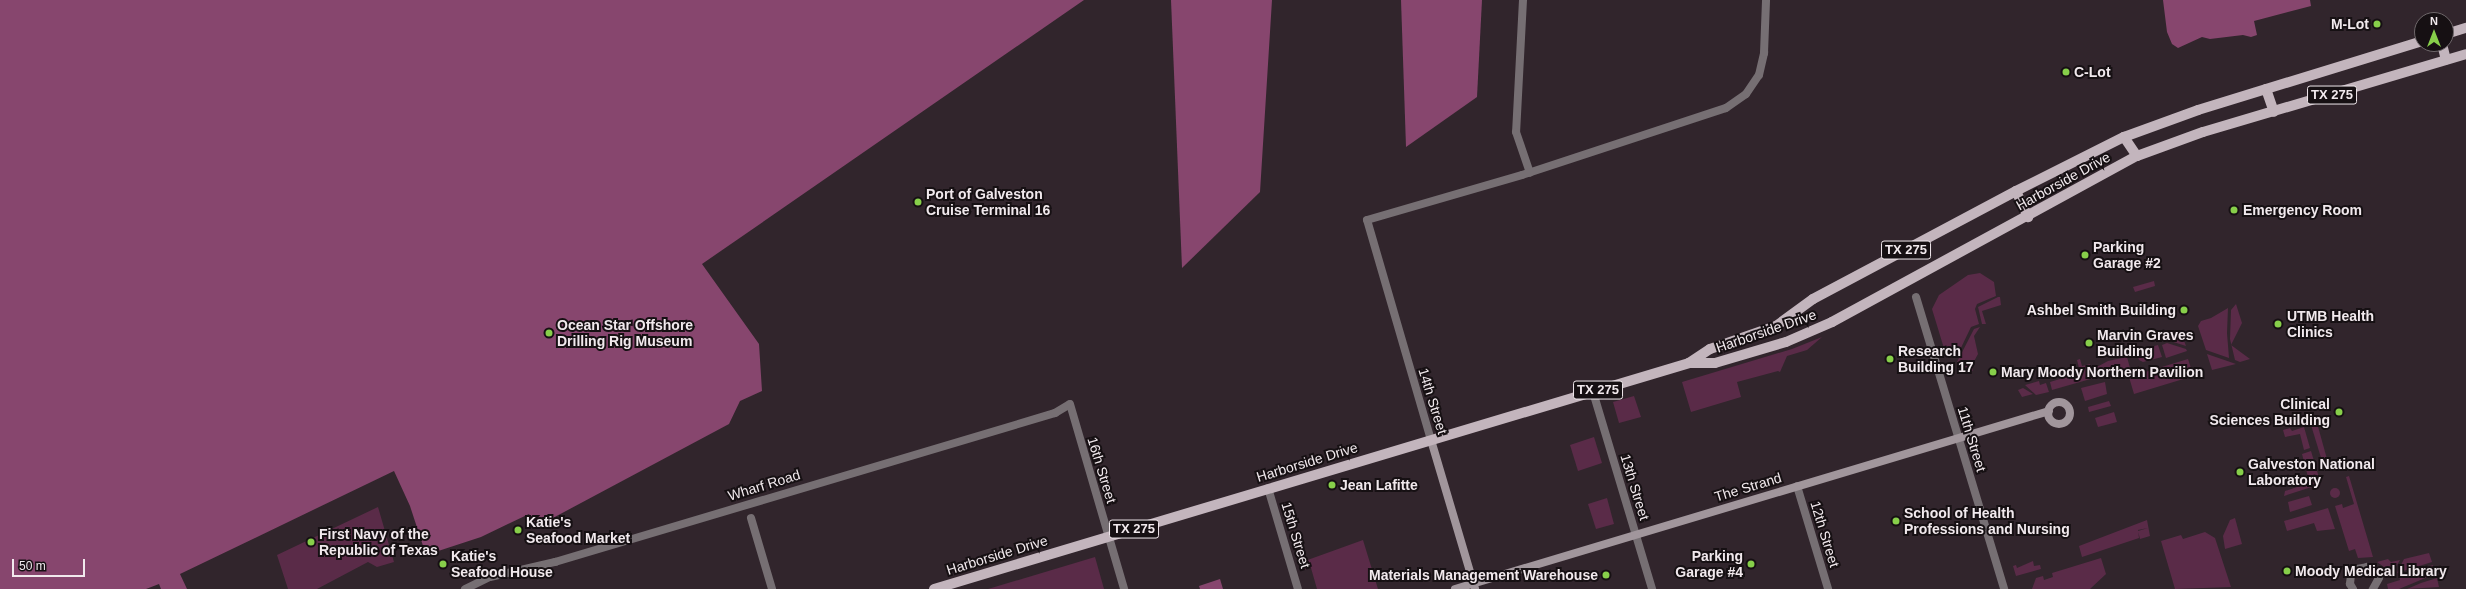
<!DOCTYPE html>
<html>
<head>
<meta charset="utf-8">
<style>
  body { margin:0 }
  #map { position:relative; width:2466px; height:589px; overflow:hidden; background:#31252c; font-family:Arial,sans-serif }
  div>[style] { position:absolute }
  .green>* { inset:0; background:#5a2b48 }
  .round { border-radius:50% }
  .water>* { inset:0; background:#87466e }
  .street>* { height:8px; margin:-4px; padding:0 4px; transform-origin:4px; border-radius:4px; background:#766f73 }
  .secondary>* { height:8px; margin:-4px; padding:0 4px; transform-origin:4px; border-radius:4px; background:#a1969c }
  .secondary>.ring { margin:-4px; padding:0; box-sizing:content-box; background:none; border:8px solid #a1969c; border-radius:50% }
  .primary>* { height:10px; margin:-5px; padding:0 5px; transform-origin:5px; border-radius:5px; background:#c3b5bd }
  .dots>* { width:11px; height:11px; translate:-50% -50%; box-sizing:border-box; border:2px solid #161013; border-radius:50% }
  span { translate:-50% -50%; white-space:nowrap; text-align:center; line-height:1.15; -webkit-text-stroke:4px #161013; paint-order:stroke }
  .shield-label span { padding:1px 3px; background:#161013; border:1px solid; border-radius:3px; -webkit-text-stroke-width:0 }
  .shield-label { font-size:13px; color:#f1e9ed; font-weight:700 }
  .poi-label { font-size:14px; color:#f1e9ed; font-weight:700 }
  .right { translate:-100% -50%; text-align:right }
  .left { translate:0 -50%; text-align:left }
  .street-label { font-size:14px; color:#f1e9ed }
  .north { position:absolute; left:2414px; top:12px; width:40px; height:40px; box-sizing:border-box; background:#161013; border:1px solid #6e676a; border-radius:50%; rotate:0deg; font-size:11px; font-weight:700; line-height:16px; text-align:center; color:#f1e9ed }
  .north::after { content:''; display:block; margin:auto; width:14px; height:18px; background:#87cf4a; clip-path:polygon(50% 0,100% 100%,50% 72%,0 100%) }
  .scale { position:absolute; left:12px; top:559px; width:73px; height:18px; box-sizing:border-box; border:2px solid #f1e9ed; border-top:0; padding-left:5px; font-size:12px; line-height:14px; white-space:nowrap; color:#f1e9ed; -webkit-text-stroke:3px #161013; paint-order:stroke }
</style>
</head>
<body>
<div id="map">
  <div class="green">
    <i style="clip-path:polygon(1980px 273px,1994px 282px,1996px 296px,1977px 304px,1975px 309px,1979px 324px,1971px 327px,1959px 352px,1946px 355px,1932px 309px,1939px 295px,1968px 275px)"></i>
    <i style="clip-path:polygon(2154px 281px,2155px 286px,2135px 292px,2133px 287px)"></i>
    <i style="clip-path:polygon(1998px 297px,2000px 297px,2001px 305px,1982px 311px,1986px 324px,1982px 324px,1978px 307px)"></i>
    <i style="clip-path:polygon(2236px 304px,2242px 323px,2231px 345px,2250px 359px,2240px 362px,2235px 360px,2230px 339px,2231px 310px)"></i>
    <i style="clip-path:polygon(2228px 308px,2227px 333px,2229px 358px,2206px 350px,2198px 326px,2201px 321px,2211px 318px)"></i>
    <i style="clip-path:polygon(1980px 327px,1974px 336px,1978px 354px,1972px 365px,1973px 371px,1957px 362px,1974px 329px)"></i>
    <i style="clip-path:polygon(2181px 333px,2186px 346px,2164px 339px)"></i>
    <i style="clip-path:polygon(1822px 337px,1807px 350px,1787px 356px,1780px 372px,1778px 371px,1737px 382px,1741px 397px,1691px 412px,1682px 382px,1792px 349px)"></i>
    <i style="clip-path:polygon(2167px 343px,2186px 349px,2187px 351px,2166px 358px,2162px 345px)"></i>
    <i style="clip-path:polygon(2158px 345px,2162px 357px,2143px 362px,2139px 360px,2136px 351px)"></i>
    <i style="clip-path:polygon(2207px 354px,2236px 364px,2212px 370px)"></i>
    <i style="clip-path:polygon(2127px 357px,2130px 368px,2102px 376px,2096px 374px,2095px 368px,2108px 361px)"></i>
    <i style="clip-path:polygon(2080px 359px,2082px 366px,2090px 364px,2094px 378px,2052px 390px,2050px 382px,2060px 379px,2059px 375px,2079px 368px,2077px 360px)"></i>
    <i style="clip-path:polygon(2188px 359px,2193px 374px,2189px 375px,2190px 377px,2134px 394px,2129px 377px)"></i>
    <i style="clip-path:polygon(2039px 381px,2040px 385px,2046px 383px,2049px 392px,2036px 395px,2025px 385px)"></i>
    <i style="clip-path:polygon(2105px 382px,2107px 394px,2085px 401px,2081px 388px)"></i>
    <i style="clip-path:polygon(2023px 388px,2033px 394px,2022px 397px,2018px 390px)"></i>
    <i style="clip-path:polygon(1634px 396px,1641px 417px,1619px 423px,1613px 402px)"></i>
    <i style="clip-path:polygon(2109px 401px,2111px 406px,2089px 412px,2088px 407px)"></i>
    <i style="clip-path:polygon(2114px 412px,2117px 422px,2098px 427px,2095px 418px)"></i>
    <i style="clip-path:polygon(2317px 423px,2327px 459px,2322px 461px,2311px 425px)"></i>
    <i style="clip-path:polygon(2304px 427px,2310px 448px,2304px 450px,2300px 434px,2285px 437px,2283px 430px,2290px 428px,2292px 431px)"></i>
    <i style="clip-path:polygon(1594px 437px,1602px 463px,1578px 471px,1570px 445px)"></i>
    <i style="clip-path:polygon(2311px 451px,2321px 484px,2284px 496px,2285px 491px,2300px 486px,2305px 482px,2304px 479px,2308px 477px,2302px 454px)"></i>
    <i style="clip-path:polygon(2349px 476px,2373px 557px,2358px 558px,2355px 549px,2349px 551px,2335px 506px,2342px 504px,2343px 508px,2354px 504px,2346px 477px)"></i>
    <i class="round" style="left:2330px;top:488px;width:10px;height:10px"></i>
    <i style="clip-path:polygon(2309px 496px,2312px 505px,2290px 512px,2288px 502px)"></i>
    <i style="clip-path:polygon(1607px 498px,1614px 524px,1596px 529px,1588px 504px)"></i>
    <i style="clip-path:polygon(378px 507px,394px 562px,377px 567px,368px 562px,317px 589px,288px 589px,277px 555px)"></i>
    <i style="clip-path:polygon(2328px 508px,2335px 529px,2317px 531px,2314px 523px,2287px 531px,2284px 521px)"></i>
    <i style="clip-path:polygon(2235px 518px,2242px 544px,2225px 549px,2223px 536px,2230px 520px)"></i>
    <i style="clip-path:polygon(2147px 520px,2150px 536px,2140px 539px,2138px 531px,2148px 528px,2138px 530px,2139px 538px,2082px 557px,2079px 546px)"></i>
    <i style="clip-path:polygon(2205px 532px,2215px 538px,2231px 587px,2175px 589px,2161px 541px,2181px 535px,2183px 539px)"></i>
    <i style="clip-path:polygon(1363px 540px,1378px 589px,1317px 589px,1311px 568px,1304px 570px,1302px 562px)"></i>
    <i style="clip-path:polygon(2429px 553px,2432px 562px,2397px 573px,2404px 559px)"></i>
    <i style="clip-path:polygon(1095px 557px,1104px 589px,988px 589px)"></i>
    <i style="clip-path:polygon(2101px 558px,2106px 574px,2090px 589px,2032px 589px,2036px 578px,2043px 576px,2044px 580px,2053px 577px,2052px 573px)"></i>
    <i style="clip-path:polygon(2388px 559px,2391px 562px,2400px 560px,2394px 570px,2386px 572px,2384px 567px,2377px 562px)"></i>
    <i style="clip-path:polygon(2033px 561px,2034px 566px,2040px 565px,2041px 569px,2016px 576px,2013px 566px,2016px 565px,2017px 568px)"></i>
    <i style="clip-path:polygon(2433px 565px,2435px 574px,2399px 589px,2388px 589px,2387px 584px,2400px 580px,2399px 576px)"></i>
    <i style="clip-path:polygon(2437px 578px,2439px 587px,2407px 589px,2421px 583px)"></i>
  </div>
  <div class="water">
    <i style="clip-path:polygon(0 0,1084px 0,702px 264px,759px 344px,762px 391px,740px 401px,729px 424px,536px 527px,529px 514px,481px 537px,426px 555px,410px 506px,394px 471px,180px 574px,187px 589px,161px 589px,159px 584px,146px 589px,0 589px)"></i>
    <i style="clip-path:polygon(1171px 0,1272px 0,1260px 192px,1182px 268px)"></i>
    <i style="clip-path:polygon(1401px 0,1482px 0,1477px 97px,1406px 147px)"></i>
    <i style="clip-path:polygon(2163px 0,2310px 0,2311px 6px,2254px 21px,2257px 35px,2251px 37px,2243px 35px,2210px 39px,2202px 37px,2178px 48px,2172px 44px,2167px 32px)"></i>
    <i style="clip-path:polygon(1220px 579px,1223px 589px,1200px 589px,1199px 586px)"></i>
  </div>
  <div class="street">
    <i style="left:1523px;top:0;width:132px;rotate:93deg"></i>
    <i style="left:1516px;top:132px;width:43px;rotate:71.1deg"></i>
    <i style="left:1916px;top:297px;width:305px;rotate:73.2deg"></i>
    <i style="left:1593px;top:392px;width:206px;rotate:73.3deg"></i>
    <i style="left:1431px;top:440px;width:229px;rotate:-106.2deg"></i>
    <i style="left:1367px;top:220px;width:161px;rotate:-16.2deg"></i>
    <i style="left:1522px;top:175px;width:215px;rotate:-18.2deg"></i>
    <i style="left:1726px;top:108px;width:24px;rotate:-35deg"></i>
    <i style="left:1746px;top:94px;width:23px;rotate:-56deg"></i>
    <i style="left:1759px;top:75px;width:23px;rotate:-77deg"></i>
    <i style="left:1764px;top:53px;width:53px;rotate:-87.8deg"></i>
    <i style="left:1797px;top:486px;width:108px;rotate:73.2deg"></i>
    <i style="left:1268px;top:488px;width:105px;rotate:73.5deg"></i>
    <i style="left:751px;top:518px;width:74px;rotate:73.5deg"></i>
    <i style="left:465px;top:589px;width:28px;rotate:-26deg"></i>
    <i style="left:490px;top:577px;width:67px;rotate:-13deg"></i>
    <i style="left:555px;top:562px;width:522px;rotate:-16.59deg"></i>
    <i style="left:1055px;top:413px;width:17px;rotate:-31deg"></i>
    <i style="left:1070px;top:404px;width:193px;rotate:73.7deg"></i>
    <i style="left:2353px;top:589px;width:6px;rotate:-121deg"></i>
    <i style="left:2350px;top:584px;width:9px;rotate:-84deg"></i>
    <i style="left:2351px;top:575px;width:8px;rotate:-45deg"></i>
    <i style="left:2357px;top:569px;width:10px;rotate:-11deg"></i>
    <i style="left:2367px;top:567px;width:8px;rotate:23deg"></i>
    <i style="left:2374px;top:570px;width:9px;rotate:58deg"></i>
    <i style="left:2379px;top:578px;width:13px;rotate:119deg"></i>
  </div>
  <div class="secondary">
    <i class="ring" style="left:2048px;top:402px;width:14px;height:14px"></i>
    <i style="left:1431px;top:440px;width:155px;rotate:73.5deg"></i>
    <i style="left:1455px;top:589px;width:620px;rotate:-16.68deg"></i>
  </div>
  <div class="primary">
    <i style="left:2446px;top:34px;width:21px;rotate:-17deg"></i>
    <i style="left:2442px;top:44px;width:16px;rotate:76deg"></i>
    <i style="left:2266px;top:89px;width:24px;rotate:71deg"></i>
    <i style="left:2124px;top:137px;width:23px;rotate:56deg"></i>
    <i style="left:2016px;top:191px;width:29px;rotate:65deg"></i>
    <i style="left:1689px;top:363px;width:26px"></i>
    <i style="left:1715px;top:363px;width:74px;rotate:-16.5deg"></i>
    <i style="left:1786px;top:342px;width:50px;rotate:-23.5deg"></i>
    <i style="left:1832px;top:322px;width:347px;rotate:-28.6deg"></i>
    <i style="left:2137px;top:156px;width:70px;rotate:-20deg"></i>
    <i style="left:2203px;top:132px;width:274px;rotate:-16.5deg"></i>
    <i style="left:934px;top:589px;width:788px;rotate:-16.66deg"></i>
    <i style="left:1689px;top:363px;width:25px;rotate:-34deg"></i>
    <i style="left:1710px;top:349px;width:70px;rotate:-19.2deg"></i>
    <i style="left:1776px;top:326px;width:46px;rotate:-36.1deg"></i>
    <i style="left:1813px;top:299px;width:230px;rotate:-28deg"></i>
    <i style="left:2016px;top:191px;width:121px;rotate:-26.6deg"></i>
    <i style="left:2124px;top:137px;width:79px;rotate:-20deg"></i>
    <i style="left:2198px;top:110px;width:234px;rotate:-17.1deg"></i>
  </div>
  <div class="dots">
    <i style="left:2377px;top:24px;background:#87cf4a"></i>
    <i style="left:2066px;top:72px;background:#87cf4a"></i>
    <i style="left:918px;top:202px;background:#87cf4a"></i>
    <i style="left:2234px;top:210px;background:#87cf4a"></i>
    <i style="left:2085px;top:255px;background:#87cf4a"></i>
    <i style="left:2184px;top:310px;background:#87cf4a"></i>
    <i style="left:2278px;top:324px;background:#87cf4a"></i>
    <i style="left:549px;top:333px;background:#87cf4a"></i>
    <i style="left:2089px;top:343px;background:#87cf4a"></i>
    <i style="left:1890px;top:359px;background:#87cf4a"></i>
    <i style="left:1993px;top:372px;background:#87cf4a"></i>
    <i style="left:2339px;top:412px;background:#87cf4a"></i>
    <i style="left:2240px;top:472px;background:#87cf4a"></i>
    <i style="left:1332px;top:485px;background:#87cf4a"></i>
    <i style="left:1896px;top:521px;background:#87cf4a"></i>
    <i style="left:518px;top:530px;background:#87cf4a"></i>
    <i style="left:311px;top:542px;background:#87cf4a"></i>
    <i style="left:443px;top:564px;background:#87cf4a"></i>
    <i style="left:1751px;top:564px;background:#87cf4a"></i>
    <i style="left:2287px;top:571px;background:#87cf4a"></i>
    <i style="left:1606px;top:575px;background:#87cf4a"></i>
  </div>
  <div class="shield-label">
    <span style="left:2332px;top:95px">TX 275</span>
    <span style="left:1906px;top:250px">TX 275</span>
    <span style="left:1598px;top:390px">TX 275</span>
    <span style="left:1134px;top:529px">TX 275</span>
  </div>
  <div class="poi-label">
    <span class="right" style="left:2369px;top:24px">M-Lot</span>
    <span class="left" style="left:2074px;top:72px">C-Lot</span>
    <span class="left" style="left:926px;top:202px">Port of Galveston<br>Cruise Terminal 16</span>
    <span class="left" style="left:2243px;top:210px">Emergency Room</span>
    <span class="left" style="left:2093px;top:255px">Parking<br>Garage #2</span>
    <span class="right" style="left:2176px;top:310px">Ashbel Smith Building</span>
    <span class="left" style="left:2287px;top:324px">UTMB Health<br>Clinics</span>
    <span class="left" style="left:557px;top:333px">Ocean Star Offshore<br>Drilling Rig Museum</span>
    <span class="left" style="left:2097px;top:343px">Marvin Graves<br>Building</span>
    <span class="left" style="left:1898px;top:359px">Research<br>Building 17</span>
    <span class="left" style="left:2001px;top:372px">Mary Moody Northern Pavilion</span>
    <span class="right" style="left:2330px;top:412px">Clinical<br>Sciences Building</span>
    <span class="left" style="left:2248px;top:472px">Galveston National<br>Laboratory</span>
    <span class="left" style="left:1340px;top:485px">Jean Lafitte</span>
    <span class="left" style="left:1904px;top:521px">School of Health<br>Professions and Nursing</span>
    <span class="left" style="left:526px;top:530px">Katie's<br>Seafood Market</span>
    <span class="left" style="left:319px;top:542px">First Navy of the<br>Republic of Texas</span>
    <span class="left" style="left:451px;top:564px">Katie's<br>Seafood House</span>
    <span class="right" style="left:1743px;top:564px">Parking<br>Garage #4</span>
    <span class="left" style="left:2295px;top:571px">Moody Medical Library</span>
    <span class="right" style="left:1598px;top:575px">Materials Management Warehouse</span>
  </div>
  <div class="street-label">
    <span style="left:2063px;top:181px;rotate:-29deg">Harborside Drive</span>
    <span style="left:1766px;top:331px;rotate:-19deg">Harborside Drive</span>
    <span style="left:1433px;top:401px;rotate:73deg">14th Street</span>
    <span style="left:1972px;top:439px;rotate:73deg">11th Street</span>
    <span style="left:1307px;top:462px;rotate:-17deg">Harborside Drive</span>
    <span style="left:1102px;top:470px;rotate:73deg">16th Street</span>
    <span style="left:764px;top:485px;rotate:-17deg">Wharf Road</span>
    <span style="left:1635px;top:487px;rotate:73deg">13th Street</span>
    <span style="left:1748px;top:487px;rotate:-17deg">The Strand</span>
    <span style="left:1825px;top:534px;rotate:73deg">12th Street</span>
    <span style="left:1296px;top:535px;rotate:73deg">15th Street</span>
    <span style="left:997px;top:555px;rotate:-17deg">Harborside Drive</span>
  </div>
  <div class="north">N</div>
  <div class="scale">50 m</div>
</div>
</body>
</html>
